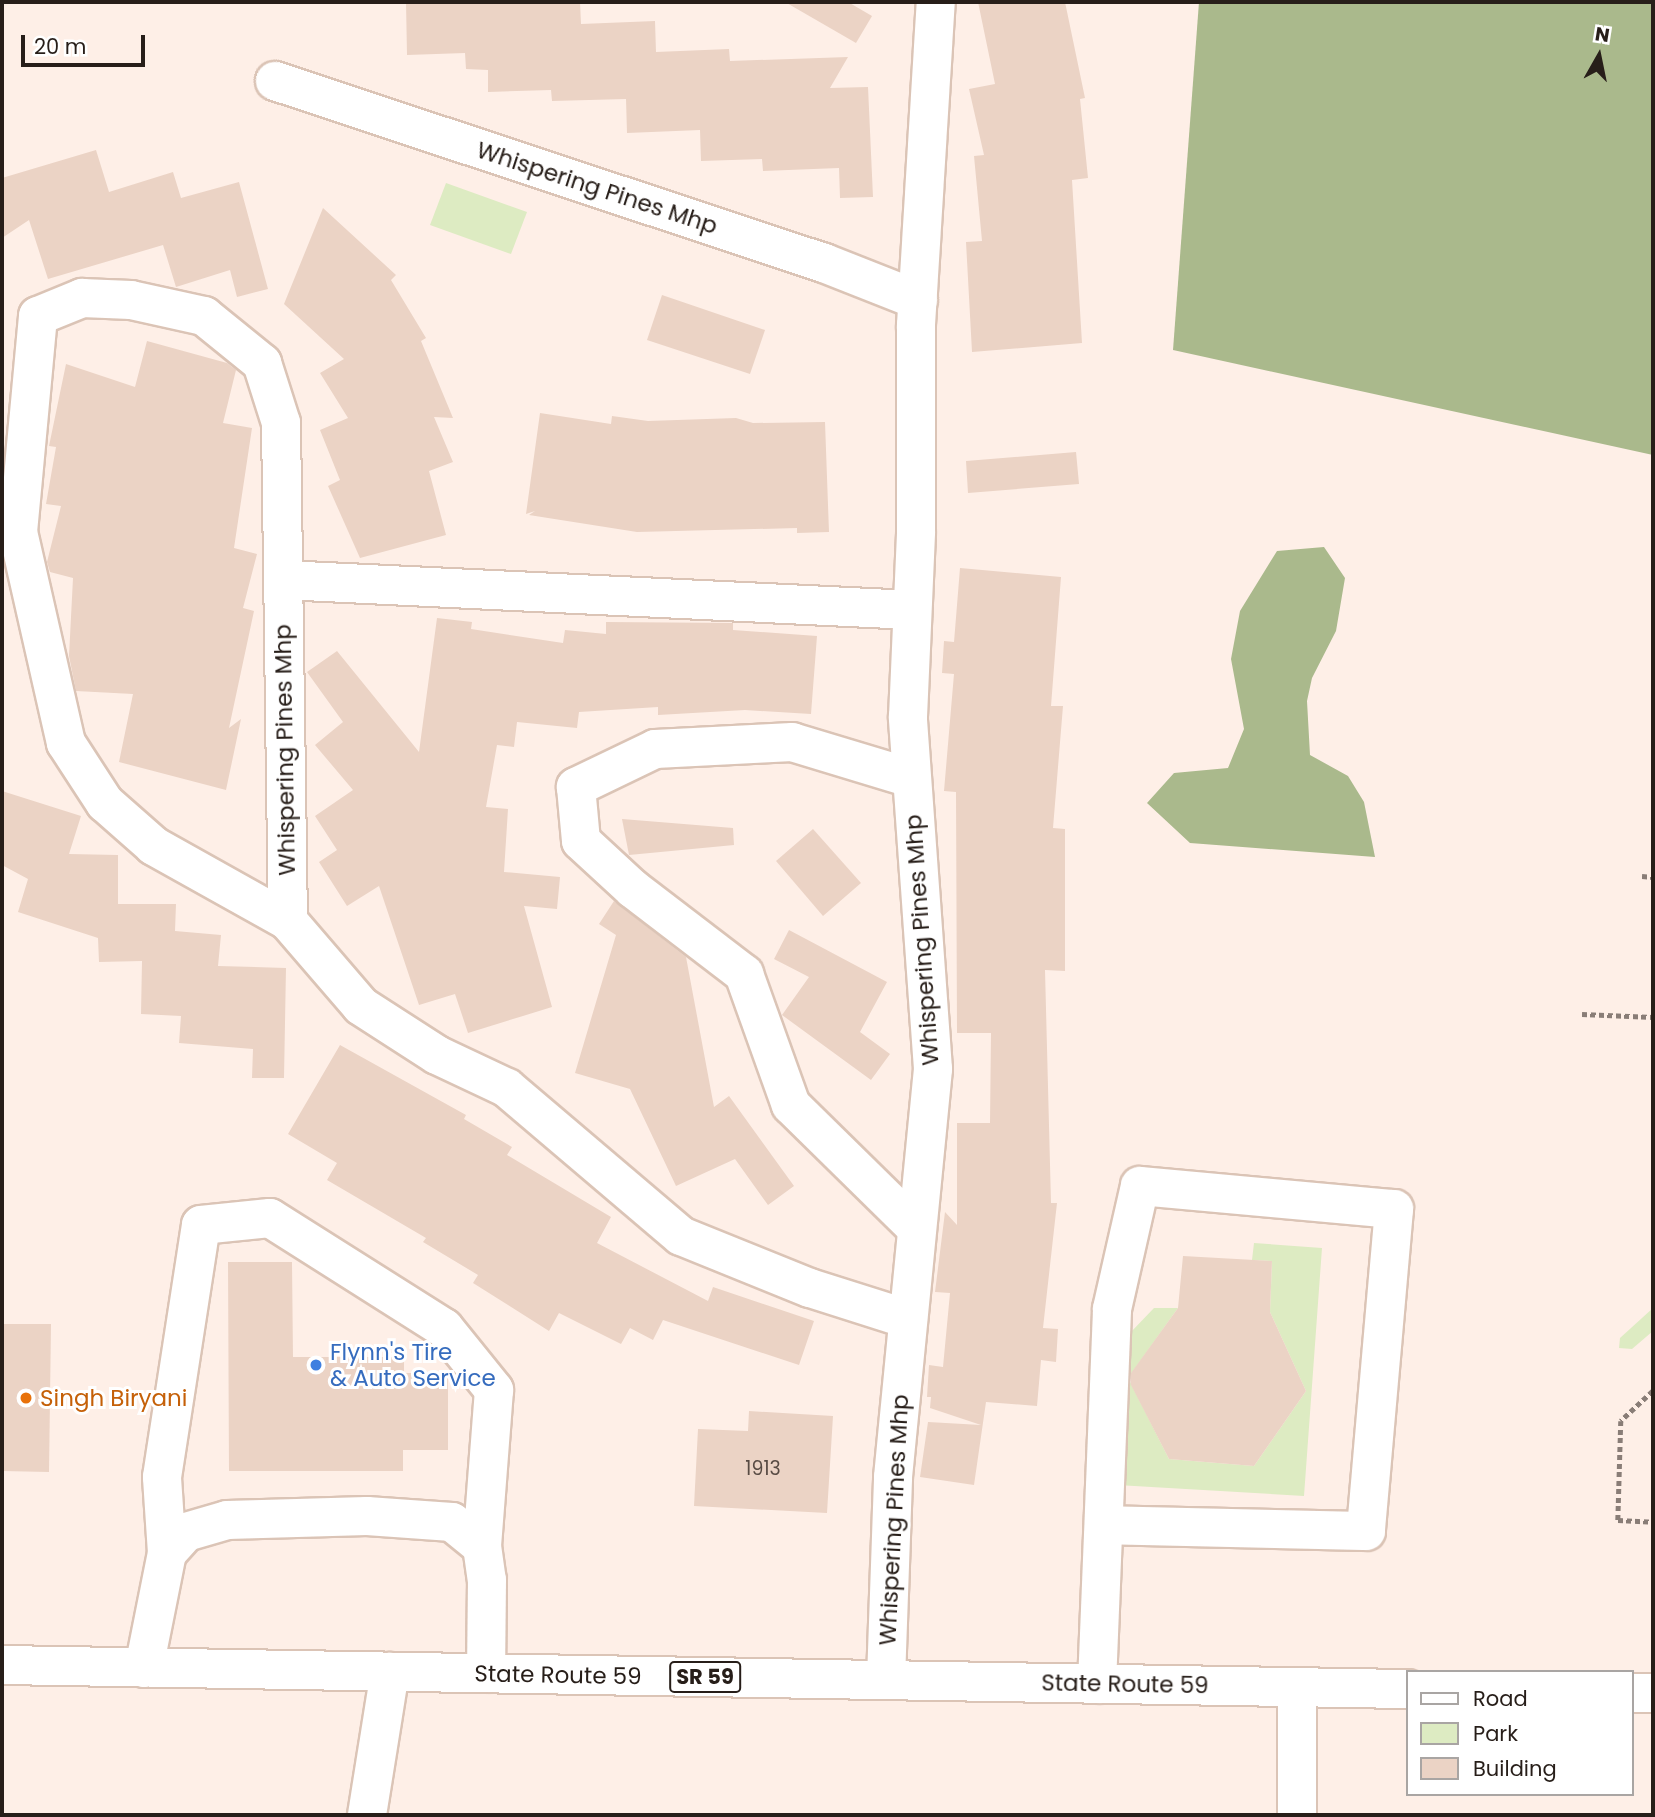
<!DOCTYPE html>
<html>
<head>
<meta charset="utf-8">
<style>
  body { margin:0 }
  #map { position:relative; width:1655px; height:1817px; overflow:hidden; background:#feefe7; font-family:Poppins,sans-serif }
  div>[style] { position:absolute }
  .green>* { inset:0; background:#ddebc2 }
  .forest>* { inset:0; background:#aab98c }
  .building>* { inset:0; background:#ebd3c5 }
  .path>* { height:4.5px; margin-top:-2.25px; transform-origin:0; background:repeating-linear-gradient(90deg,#897d77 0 5px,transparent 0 8.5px) }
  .roads { filter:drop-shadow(2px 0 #dbc4b6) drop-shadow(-2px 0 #dbc4b6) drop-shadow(0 2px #dbc4b6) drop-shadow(0 -2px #dbc4b6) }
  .minor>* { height:38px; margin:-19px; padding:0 19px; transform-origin:19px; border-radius:19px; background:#fff }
  .major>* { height:38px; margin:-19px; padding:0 19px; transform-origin:19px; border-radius:19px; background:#fff }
  .dots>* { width:19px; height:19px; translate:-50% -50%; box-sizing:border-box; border:4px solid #fff; border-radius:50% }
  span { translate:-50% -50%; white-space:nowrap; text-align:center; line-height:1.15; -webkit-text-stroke:6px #fff; paint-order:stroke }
  .number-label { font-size:19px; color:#584b44 }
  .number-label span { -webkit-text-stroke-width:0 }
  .shield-label span { padding:2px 5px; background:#fff; border:2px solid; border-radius:5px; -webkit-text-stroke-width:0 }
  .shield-label { font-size:21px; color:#271e19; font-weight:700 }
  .street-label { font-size:23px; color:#271e19 }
  .shop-label { font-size:23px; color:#366cbe }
  .left { translate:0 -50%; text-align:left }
  .food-label { font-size:23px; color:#c56008 }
  .frame { position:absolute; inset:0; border:4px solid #271e19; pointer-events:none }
  .legend { position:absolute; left:1406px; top:1670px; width:228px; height:126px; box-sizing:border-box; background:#fff; border:2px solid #a9a5a3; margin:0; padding:9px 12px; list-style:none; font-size:21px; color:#271e19 }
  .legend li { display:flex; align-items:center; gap:14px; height:35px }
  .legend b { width:35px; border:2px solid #a9a5a3 }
  .north { position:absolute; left:1564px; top:21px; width:70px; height:70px; -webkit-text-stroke:5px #fff; paint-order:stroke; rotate:9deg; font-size:19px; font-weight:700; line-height:28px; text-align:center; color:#271e19 }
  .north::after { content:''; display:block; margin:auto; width:24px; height:32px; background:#271e19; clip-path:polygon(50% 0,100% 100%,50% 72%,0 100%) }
  .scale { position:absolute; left:21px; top:35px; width:124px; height:32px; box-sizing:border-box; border:4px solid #271e19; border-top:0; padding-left:9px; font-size:21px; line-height:24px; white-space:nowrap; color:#271e19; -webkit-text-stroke:5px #fff; paint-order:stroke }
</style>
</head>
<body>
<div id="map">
  <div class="green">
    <i style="clip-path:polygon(446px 183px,527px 212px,511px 254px,430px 225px)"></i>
    <i style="clip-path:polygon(1254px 1243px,1322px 1248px,1304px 1496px,1117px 1485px,1121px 1360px,1130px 1333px,1154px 1308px,1178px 1308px,1128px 1378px,1169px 1459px,1254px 1466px,1306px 1391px,1270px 1312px,1272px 1261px,1252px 1260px)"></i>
    <i style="clip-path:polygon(1653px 1308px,1653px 1331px,1632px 1349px,1619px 1348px,1620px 1338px)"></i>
  </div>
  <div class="forest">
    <i style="clip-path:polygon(1199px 2px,1653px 2px,1653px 455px,1173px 350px)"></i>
    <i style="clip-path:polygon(1324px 547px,1345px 578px,1336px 631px,1312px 678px,1307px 701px,1310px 755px,1348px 776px,1364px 802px,1375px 857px,1190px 843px,1147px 803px,1174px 773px,1228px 768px,1244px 729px,1231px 659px,1240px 611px,1277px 551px)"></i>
  </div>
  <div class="building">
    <i style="clip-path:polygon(406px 2px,580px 2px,581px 24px,655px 21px,656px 52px,729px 49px,730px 61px,848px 57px,830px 88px,868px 87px,873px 197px,840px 198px,839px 168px,763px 171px,762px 159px,701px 161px,700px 130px,627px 133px,626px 99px,552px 101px,551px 90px,488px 92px,488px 70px,466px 69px,465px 53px,407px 55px)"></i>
    <i style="clip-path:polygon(785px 2px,848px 2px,872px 16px,856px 43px)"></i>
    <i style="clip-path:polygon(978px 2px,1065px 2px,1085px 98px,1080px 99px,1088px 178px,1072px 180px,1082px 343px,972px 352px,966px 242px,982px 241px,974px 156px,984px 155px,969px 89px,995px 84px)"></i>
    <i style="clip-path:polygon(96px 150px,109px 192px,173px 172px,181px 198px,239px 182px,268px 289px,237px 297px,230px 270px,176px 287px,163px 245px,48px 279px,29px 220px,2px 238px,2px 178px)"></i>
    <i style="clip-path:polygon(323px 208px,396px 275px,391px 280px,426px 338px,421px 341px,453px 418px,434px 417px,453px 462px,429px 471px,446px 535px,360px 558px,328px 486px,340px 480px,320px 430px,348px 418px,320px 373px,344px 359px,284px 304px)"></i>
    <i style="clip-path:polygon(662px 295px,765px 330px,750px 374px,647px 340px)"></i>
    <i style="clip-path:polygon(147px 341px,227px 363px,236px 370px,223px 423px,252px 428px,234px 548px,257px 554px,243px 608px,254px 611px,229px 728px,241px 719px,226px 790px,119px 762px,133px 694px,76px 691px,69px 656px,73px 578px,50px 572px,47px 562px,61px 506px,46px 504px,56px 447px,49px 446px,66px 364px,135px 387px)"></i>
    <i style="clip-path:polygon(540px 413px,611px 424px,612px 416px,648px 421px,736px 418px,753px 423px,825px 422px,829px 532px,797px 533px,797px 528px,637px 532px,529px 515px,535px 511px,526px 514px)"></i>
    <i style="clip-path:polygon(1076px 452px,1079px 484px,968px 493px,966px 461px)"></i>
    <i style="clip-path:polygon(960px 568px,1061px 577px,1051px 706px,1063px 706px,1053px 828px,1065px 829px,1065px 971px,1045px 970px,1051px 1203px,1057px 1203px,1043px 1328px,1058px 1329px,1056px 1362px,1041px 1360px,1037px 1406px,986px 1402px,974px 1485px,920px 1477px,928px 1422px,981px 1425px,930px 1408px,931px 1397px,927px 1397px,929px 1365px,943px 1367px,950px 1293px,935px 1292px,945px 1212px,957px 1225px,957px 1123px,990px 1123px,991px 1033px,957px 1033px,956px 792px,944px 791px,954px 674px,942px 673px,944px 641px,954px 642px)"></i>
    <i style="clip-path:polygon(437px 618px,472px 622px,471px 629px,563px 643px,565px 630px,606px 634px,606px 622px,733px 623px,733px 630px,817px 636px,811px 714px,745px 710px,658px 715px,658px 707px,579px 712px,577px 728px,517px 722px,514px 747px,497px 745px,486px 807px,508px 809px,504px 872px,560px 877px,557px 909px,524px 906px,552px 1007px,468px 1033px,455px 994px,419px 1005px,379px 886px,347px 906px,319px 862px,337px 850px,315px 816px,353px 790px,315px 745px,343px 722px,307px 672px,337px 651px,419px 752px)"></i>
    <i style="clip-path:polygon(2px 791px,81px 816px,69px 854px,118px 855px,118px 904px,176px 904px,175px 931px,221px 935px,218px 966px,286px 968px,284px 1078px,252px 1078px,253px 1049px,179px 1043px,181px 1016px,141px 1014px,142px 961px,99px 962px,98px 938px,18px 912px,28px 879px,2px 865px)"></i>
    <i style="clip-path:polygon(622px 819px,733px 828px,734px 845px,629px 855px)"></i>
    <i style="clip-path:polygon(813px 829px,861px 883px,823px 916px,776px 861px)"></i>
    <i style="clip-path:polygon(614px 901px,686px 957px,714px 1107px,729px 1096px,794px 1186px,768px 1205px,735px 1159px,676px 1186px,630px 1089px,575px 1073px,616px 935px,599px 924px)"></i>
    <i style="clip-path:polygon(789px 930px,887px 982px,860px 1032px,890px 1054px,871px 1080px,782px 1015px,809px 977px,774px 959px)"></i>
    <i style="clip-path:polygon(340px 1045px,466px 1115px,464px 1119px,512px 1147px,507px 1155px,611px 1217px,597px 1243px,708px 1301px,713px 1287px,814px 1321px,799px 1365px,663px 1320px,653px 1340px,630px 1328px,621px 1344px,559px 1313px,549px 1331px,473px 1283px,478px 1275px,423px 1242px,426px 1238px,327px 1180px,337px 1163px,288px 1134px)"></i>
    <i style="clip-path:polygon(1183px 1256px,1272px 1261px,1270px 1312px,1306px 1391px,1254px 1466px,1169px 1459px,1131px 1385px,1131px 1373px,1178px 1308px)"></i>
    <i style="clip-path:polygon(228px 1262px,292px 1262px,293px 1357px,404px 1357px,404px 1373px,448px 1373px,448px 1450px,403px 1450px,403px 1471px,229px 1471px)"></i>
    <i style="clip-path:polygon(2px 1324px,51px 1324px,49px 1472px,2px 1471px)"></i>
    <i style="clip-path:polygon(749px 1411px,833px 1416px,827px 1513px,694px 1506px,698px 1429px,748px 1431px)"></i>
  </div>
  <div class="path">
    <i style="left:1642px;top:876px;width:11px;rotate:5deg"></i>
    <i style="left:1582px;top:1014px;width:71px;rotate:2.4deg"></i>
    <i style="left:1653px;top:1391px;width:44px;rotate:136.8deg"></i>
    <i style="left:1621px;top:1421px;width:99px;rotate:91.7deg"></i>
    <i style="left:1618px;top:1520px;width:35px;rotate:3deg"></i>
  </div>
  <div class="roads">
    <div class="minor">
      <i style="left:275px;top:81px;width:578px;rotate:18.34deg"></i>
      <i style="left:824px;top:263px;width:101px;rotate:21.5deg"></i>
      <i style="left:82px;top:298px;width:49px;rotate:2.3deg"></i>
      <i style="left:131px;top:300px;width:75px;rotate:12.4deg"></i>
      <i style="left:204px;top:316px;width:75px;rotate:39deg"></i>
      <i style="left:262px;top:363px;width:63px;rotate:72.4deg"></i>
      <i style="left:281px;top:423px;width:498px;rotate:89.2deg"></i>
      <i style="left:288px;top:921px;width:154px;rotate:-150.8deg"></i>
      <i style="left:154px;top:846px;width:65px;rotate:-138.7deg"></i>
      <i style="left:105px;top:803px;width:72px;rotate:-123deg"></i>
      <i style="left:66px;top:743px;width:216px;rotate:-102.8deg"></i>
      <i style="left:18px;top:532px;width:217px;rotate:-84.7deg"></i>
      <i style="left:38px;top:316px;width:48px;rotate:-22.2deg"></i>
      <i style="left:283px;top:580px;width:630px;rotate:2.73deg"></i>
      <i style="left:911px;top:778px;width:124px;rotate:-163.2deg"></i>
      <i style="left:792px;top:742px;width:137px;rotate:177.1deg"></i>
      <i style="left:655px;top:749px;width:88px;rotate:154.3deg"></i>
      <i style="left:576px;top:787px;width:54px;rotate:84.7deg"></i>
      <i style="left:581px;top:841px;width:71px;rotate:42.7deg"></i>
      <i style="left:633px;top:889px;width:140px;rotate:37.4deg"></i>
      <i style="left:744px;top:974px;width:139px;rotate:70.3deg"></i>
      <i style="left:791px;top:1105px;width:175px;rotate:44.5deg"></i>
      <i style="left:288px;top:921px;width:112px;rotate:49.3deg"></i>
      <i style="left:361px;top:1006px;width:90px;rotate:32.8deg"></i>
      <i style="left:437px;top:1055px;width:77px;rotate:25.2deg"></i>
      <i style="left:507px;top:1088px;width:228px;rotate:40.4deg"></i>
      <i style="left:681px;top:1236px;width:139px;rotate:22deg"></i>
      <i style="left:810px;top:1288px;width:103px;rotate:17.6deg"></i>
      <i style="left:167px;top:1553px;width:76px;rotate:-93.8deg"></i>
      <i style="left:162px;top:1477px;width:255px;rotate:-81.2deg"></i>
      <i style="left:201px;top:1225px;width:69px;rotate:-5.8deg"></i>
      <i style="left:270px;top:1218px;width:206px;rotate:32.3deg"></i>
      <i style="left:444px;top:1328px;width:80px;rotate:51.1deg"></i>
      <i style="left:494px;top:1390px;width:156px;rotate:94.4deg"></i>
      <i style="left:144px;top:1668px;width:117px;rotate:-78.7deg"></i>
      <i style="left:167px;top:1553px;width:28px;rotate:-48deg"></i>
      <i style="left:186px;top:1532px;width:43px;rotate:-16.3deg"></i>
      <i style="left:227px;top:1520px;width:140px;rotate:-1.6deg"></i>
      <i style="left:367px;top:1516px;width:85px;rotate:4deg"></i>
      <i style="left:452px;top:1522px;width:38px;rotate:39deg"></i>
      <i style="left:482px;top:1546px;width:34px;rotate:82deg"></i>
      <i style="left:487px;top:1580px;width:93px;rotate:90.6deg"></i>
      <i style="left:886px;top:1680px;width:203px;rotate:-88deg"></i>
      <i style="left:893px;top:1477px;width:410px;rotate:-84.4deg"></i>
      <i style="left:933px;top:1069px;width:353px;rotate:-94.1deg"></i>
      <i style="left:908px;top:717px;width:186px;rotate:-87.5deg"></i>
      <i style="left:916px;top:531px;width:206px;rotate:-90deg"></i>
      <i style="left:916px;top:325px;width:324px;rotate:-86.5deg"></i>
      <i style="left:1097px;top:1684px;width:375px;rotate:-87.7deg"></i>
      <i style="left:1112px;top:1309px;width:126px;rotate:-77.2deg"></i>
      <i style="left:1140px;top:1186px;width:255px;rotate:5.2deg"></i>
      <i style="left:1394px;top:1209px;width:323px;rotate:95deg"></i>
      <i style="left:1366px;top:1531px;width:260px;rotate:-178.7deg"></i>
      <i style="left:367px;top:1815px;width:145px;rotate:-80.9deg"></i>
      <i style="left:1297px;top:1815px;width:127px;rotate:-90deg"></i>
    </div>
    <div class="major">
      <i style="left:2px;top:1665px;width:1406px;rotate:0.98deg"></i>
      <i style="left:1632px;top:1693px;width:21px"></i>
    </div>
  </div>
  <div class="dots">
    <i style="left:316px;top:1365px;background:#3f7fe0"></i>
    <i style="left:26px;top:1398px;background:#e8710a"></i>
  </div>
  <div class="number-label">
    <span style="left:763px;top:1469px">1913</span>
  </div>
  <div class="shield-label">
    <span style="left:705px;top:1677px">SR 59</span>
  </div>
  <div class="street-label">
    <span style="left:597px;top:188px;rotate:18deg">Whispering Pines Mhp</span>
    <span style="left:285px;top:750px;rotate:-91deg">Whispering Pines Mhp</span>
    <span style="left:922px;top:940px;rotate:-94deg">Whispering Pines Mhp</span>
    <span style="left:894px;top:1520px;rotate:-87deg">Whispering Pines Mhp</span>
    <span style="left:558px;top:1675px;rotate:1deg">State Route 59</span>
    <span style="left:1125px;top:1684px;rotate:1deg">State Route 59</span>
  </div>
  <div class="shop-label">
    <span class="left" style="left:330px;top:1365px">Flynn's Tire<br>&amp; Auto Service</span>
  </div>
  <div class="food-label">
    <span class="left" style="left:40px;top:1398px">Singh Biryani</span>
  </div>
  <div class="frame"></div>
  <ul class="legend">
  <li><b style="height:9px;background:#fff"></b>Road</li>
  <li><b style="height:19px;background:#ddebc2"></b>Park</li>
  <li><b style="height:19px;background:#ebd3c5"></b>Building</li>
  </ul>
  <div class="north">N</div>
  <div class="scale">20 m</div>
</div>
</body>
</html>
